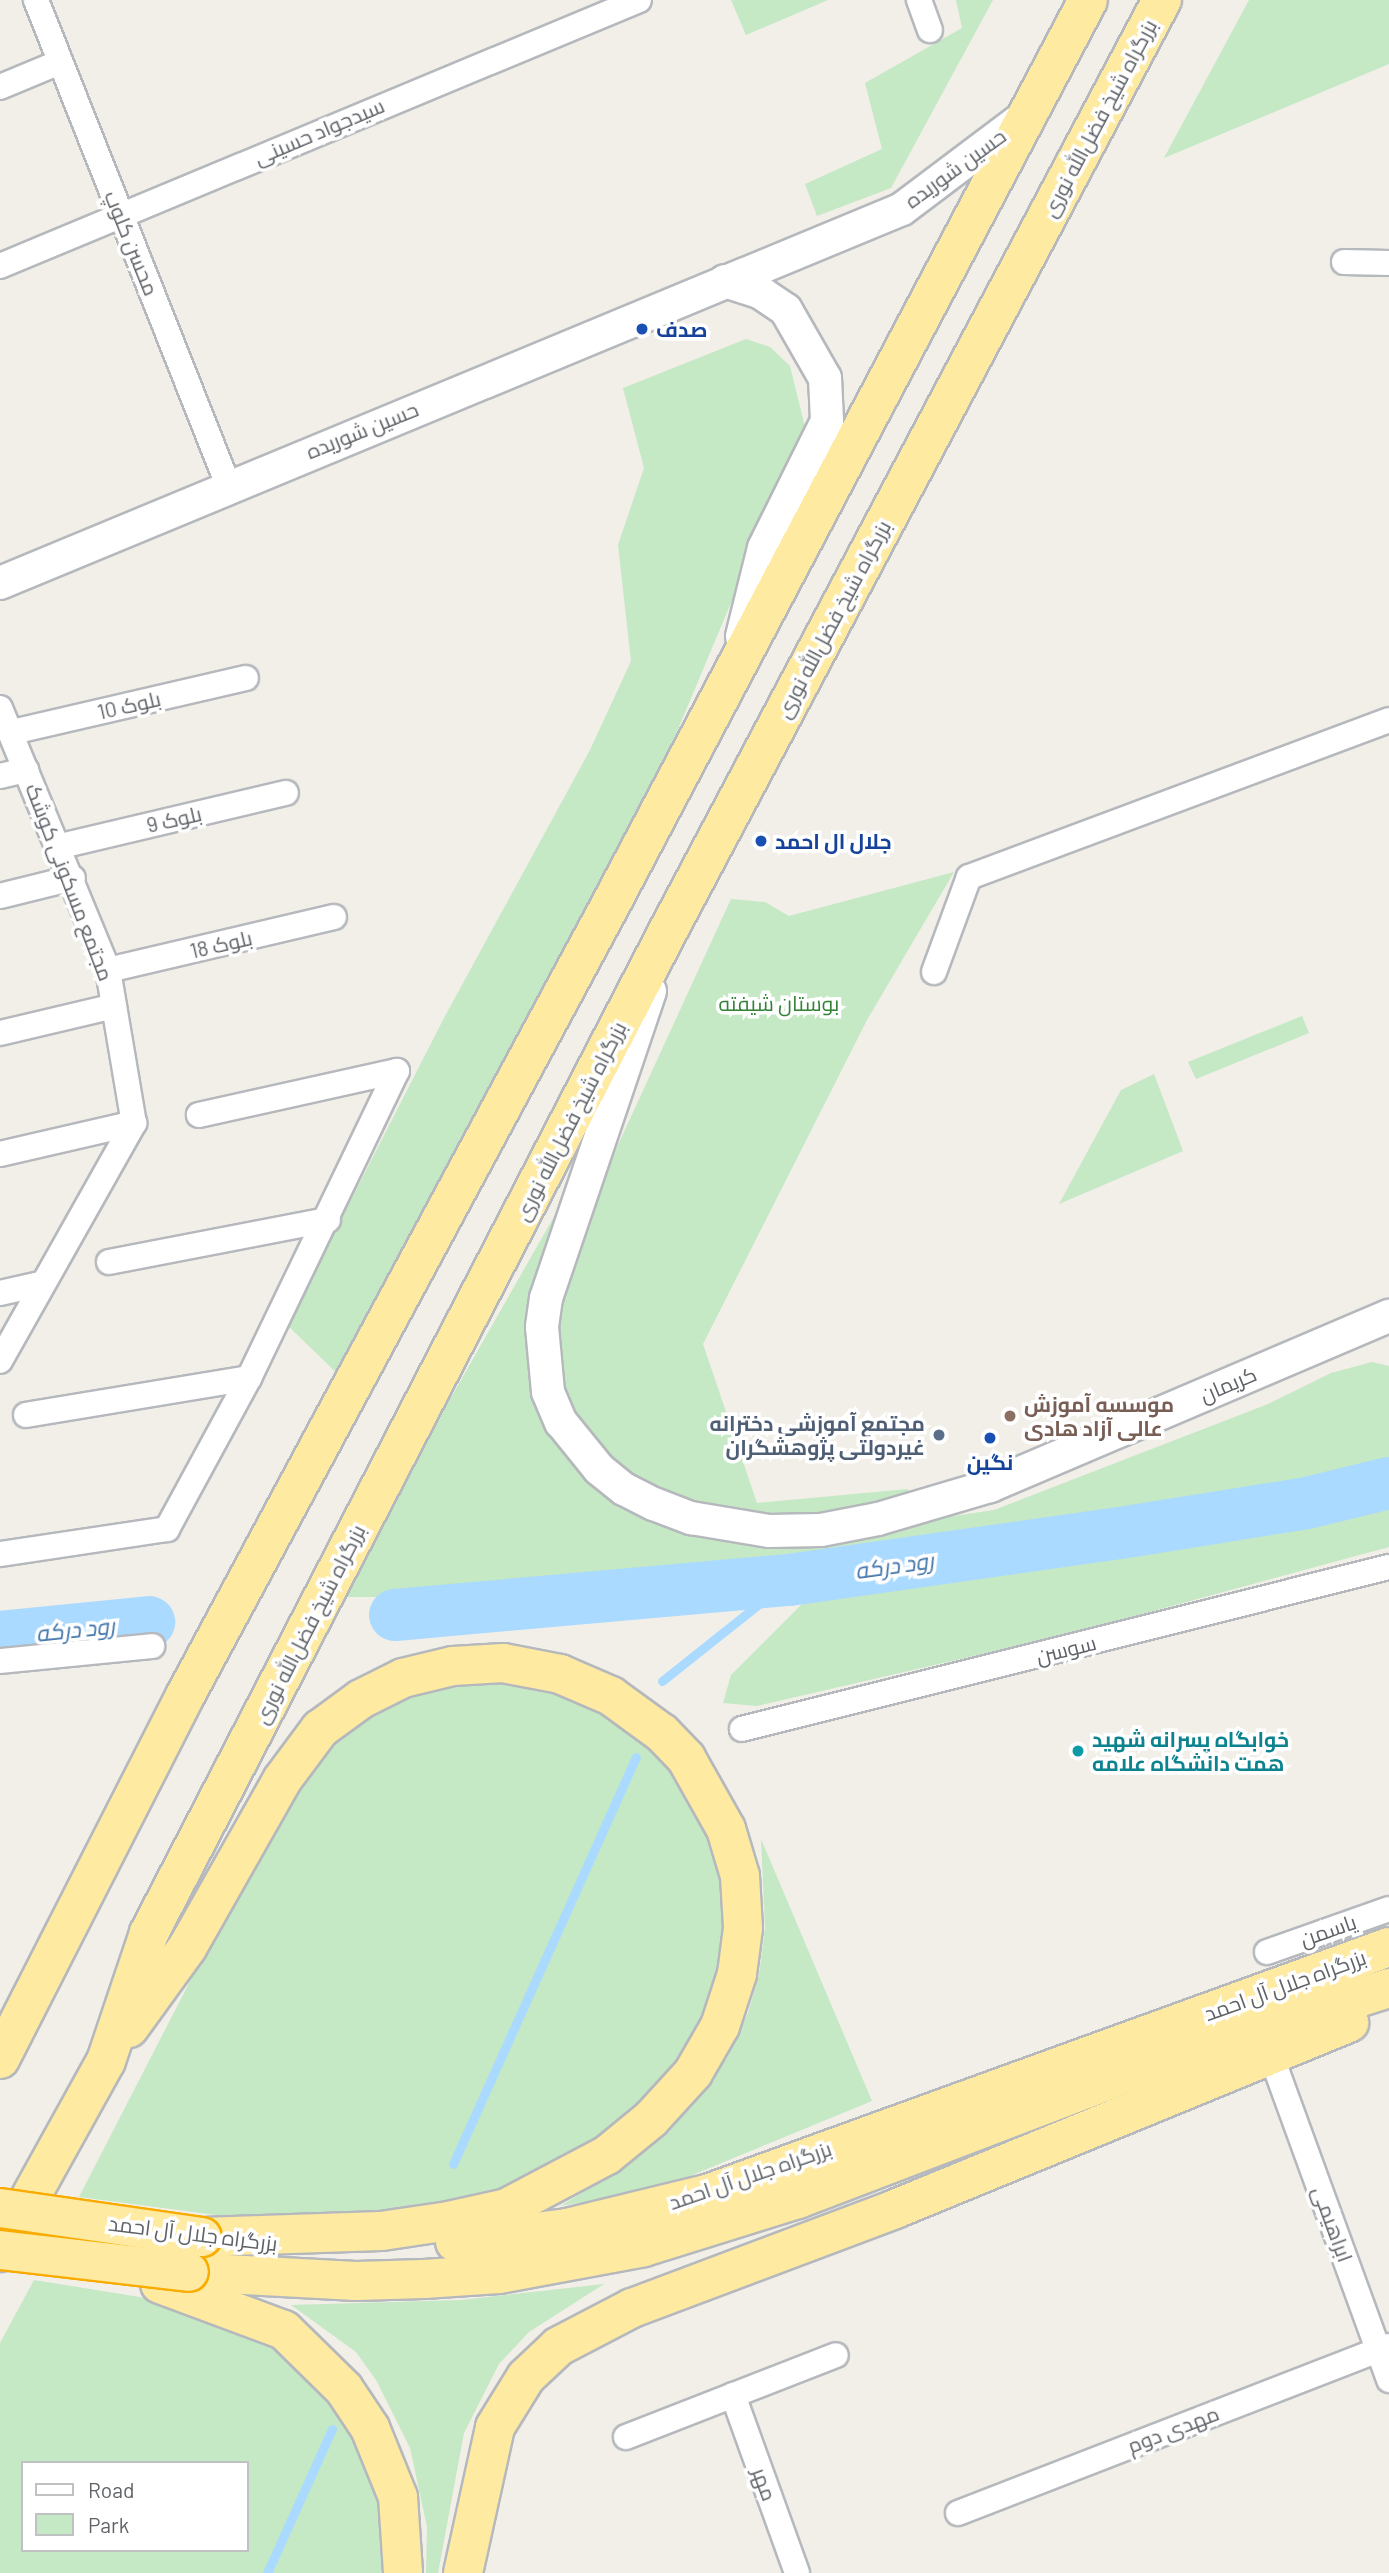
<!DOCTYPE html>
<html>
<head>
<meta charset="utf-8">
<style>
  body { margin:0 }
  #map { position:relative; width:1389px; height:2573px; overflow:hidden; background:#f1efe8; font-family:Barlow,Cairo,sans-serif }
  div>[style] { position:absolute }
  .green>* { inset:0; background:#c5e8c5 }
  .stream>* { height:9px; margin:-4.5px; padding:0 4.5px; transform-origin:4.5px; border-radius:4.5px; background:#aadaff }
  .river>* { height:52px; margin:-26px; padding:0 26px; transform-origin:26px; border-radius:26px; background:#aadaff }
  .roads { filter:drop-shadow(2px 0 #b5b8bc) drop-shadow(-2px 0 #b5b8bc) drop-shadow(0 2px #b5b8bc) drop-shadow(0 -2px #b5b8bc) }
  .minor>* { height:24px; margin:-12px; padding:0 12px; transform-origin:12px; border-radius:12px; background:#fff }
  .tertiary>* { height:32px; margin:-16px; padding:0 16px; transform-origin:16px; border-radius:16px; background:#fff }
  .trunk>* { height:38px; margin:-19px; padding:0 19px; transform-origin:19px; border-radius:19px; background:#feeaa1 }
  .bridges { filter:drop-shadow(2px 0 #f9ab00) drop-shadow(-2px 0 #f9ab00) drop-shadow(0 2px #f9ab00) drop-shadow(0 -2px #f9ab00) }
  .trunk-bridge>* { height:38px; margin:-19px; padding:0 19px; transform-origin:19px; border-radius:19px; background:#feeaa1 }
  .dots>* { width:19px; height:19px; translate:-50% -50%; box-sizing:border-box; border:4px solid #fff; border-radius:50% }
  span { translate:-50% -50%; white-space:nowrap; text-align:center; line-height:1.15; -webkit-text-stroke:7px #fff; paint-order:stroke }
  .street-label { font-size:21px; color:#5f6368 }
  .transit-label { font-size:21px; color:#164399; font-weight:700 }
  .left { translate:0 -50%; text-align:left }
  .park-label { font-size:21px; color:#348238 }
  .education-label { font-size:21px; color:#785e54; font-weight:700 }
  .service-label { font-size:21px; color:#4e5e75; font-weight:700 }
  .right { translate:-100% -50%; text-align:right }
  .culture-label { font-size:21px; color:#0d838f; font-weight:700 }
  .water-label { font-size:23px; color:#4174aa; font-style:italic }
  .legend { position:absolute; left:21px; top:2461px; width:228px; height:91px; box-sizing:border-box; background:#fff; border:2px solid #bfc1c3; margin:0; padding:9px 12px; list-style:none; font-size:21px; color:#5f6368 }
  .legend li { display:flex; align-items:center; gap:14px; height:35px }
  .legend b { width:35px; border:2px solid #bfc1c3 }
</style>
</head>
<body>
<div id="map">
  <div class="green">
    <i style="clip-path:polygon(731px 0,828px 0,746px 35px)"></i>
    <i style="clip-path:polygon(956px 0,993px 0,891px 188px,817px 216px,805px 184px,882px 149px,865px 83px,962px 28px)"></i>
    <i style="clip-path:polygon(1249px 0,1389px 0,1389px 64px,1164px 158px)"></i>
    <i style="clip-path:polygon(746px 339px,770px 347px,790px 366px,805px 427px,654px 786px,480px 1106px,343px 1379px,287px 1325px,444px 1018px,590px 750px,631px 661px,618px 545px,644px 468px,623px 388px)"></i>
    <i style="clip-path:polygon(954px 872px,867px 1020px,703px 1344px,757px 1503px,908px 1489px,910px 1501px,783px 1524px,658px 1496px,587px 1443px,559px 1379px,555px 1319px,601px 1182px,731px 899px,765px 902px,789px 916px)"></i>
    <i style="clip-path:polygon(1302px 1016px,1309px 1033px,1196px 1079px,1188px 1062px)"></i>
    <i style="clip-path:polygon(1154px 1074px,1183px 1151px,1059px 1204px,1121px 1090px)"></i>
    <i style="clip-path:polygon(588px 1157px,536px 1372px,631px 1503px,865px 1529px,994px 1510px,1268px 1404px,1331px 1373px,1372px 1362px,1389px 1366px,1389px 1470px,1290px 1491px,830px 1558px,401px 1597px,347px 1597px,441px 1415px)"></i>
    <i style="clip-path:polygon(1389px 1503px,1389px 1547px,1065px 1635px,757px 1706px,723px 1703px,731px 1675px,810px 1596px,1317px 1520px)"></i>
    <i style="clip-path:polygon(473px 1679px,524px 1682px,577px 1696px,617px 1715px,687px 1780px,729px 1889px,713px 2012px,642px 2112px,534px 2181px,395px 2219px,261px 2221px,79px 2197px,256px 1853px,322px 1748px,387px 1702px)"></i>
    <i style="clip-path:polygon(761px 1839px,872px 2101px,656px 2190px,560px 2206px,630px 2164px,669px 2132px,727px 2058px,748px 2013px,759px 1975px,765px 1928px)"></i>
    <i style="clip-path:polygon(evenodd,34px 2280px,177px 2303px,265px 2338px,300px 2363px,350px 2424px,380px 2493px,389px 2573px,0 2573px,0 2343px,34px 2280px,23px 2463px,247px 2463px,247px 2550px,23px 2550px,23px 2463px)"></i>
    <i style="clip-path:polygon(604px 2284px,529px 2332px,499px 2364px,464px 2433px,438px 2573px,426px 2573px,427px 2527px,410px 2448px,376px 2380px,356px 2352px,291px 2305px,461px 2300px)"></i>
  </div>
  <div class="stream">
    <i style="left:662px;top:1681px;width:162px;rotate:-38.5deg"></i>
    <i style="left:453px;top:2164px;width:446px;rotate:-65.8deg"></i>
    <i style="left:267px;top:2573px;width:158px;rotate:-65.7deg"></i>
  </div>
  <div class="river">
    <i style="left:395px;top:1615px;width:396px;rotate:-5.1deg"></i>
    <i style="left:789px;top:1580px;width:334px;rotate:-8.1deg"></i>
    <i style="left:1120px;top:1533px;width:189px;rotate:-9.1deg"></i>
    <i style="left:1307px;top:1503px;width:84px;rotate:-13.7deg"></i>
    <i style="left:0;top:1637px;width:150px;rotate:-5.7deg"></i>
  </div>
  <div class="roads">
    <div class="minor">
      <i style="left:36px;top:0;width:522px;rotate:68.4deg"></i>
      <i style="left:919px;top:0;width:32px;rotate:70deg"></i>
      <i style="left:0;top:87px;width:65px;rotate:-22.6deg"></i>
      <i style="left:1344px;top:262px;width:45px;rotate:1.3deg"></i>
      <i style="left:0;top:266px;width:692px;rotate:-22.6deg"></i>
      <i style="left:0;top:708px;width:283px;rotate:67.6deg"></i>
      <i style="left:108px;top:970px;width:155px;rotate:80.4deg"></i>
      <i style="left:134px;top:1123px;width:273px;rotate:119.4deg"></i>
      <i style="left:12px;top:732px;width:240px;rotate:-13deg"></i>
      <i style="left:0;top:776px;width:27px;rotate:-13deg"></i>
      <i style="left:61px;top:846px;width:231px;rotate:-13.3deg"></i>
      <i style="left:0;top:896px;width:75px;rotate:-13.9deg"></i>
      <i style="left:108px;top:970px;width:232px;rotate:-13.2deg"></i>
      <i style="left:934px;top:972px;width:101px;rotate:-69.8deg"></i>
      <i style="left:969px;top:877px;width:448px;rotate:-20.5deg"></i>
      <i style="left:0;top:1033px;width:117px;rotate:-13.3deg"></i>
      <i style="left:0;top:1154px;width:138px;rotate:-13deg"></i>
      <i style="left:109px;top:1262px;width:223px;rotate:-10.9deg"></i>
      <i style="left:0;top:1293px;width:41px;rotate:-12.7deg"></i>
      <i style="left:26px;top:1415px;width:226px;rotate:-9.4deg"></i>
      <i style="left:0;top:1554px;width:169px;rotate:-8.5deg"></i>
      <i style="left:167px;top:1529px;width:172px;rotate:-61.5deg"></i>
      <i style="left:249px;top:1378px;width:341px;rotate:-64.3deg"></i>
      <i style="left:397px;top:1071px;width:203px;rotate:167.5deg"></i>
      <i style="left:0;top:1661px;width:153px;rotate:-5.6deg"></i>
      <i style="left:742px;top:1729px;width:667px;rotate:-14.06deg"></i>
      <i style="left:1267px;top:1952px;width:129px;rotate:-19.4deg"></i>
      <i style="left:1276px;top:2069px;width:331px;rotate:70deg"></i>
      <i style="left:733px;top:2395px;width:189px;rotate:70.2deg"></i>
      <i style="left:626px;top:2437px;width:225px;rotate:-21.3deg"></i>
      <i style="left:958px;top:2513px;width:462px;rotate:-21.2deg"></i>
    </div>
    <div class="tertiary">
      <i style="left:725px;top:281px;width:38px;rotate:18deg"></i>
      <i style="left:761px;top:293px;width:30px;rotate:34deg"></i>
      <i style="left:786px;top:310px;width:78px;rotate:60.2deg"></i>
      <i style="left:825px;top:378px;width:43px;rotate:87.3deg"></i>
      <i style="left:827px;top:421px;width:142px;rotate:116.4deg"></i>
      <i style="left:764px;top:548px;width:91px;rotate:104deg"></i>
      <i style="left:0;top:583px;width:976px;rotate:-22.52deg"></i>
      <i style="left:902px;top:209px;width:153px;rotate:-37deg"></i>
      <i style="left:650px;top:991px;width:324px;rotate:108.7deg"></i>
      <i style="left:546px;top:1298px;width:29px;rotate:98deg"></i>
      <i style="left:542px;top:1327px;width:65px;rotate:84.7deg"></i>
      <i style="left:548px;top:1392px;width:33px;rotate:67deg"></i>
      <i style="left:561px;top:1422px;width:60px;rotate:51deg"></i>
      <i style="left:599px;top:1469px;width:32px;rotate:39deg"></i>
      <i style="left:624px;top:1489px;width:34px;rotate:27deg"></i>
      <i style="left:654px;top:1504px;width:40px;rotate:21deg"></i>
      <i style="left:691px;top:1518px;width:79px;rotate:9.5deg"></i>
      <i style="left:769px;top:1531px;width:52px;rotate:-1.1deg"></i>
      <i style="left:821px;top:1530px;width:58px;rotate:-10.9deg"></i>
      <i style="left:878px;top:1519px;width:117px;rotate:-16.4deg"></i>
      <i style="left:990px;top:1486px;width:434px;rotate:-23.1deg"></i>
    </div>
    <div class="trunk">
      <i style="left:129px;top:2028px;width:99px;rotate:-54.1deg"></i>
      <i style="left:187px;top:1948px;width:193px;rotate:-60.5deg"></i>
      <i style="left:282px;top:1780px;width:64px;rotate:-53.3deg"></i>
      <i style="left:320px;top:1729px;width:51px;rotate:-36.2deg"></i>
      <i style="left:361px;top:1699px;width:47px;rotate:-26.6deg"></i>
      <i style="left:403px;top:1678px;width:51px;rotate:-13.5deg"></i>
      <i style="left:453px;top:1666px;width:50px;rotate:-3.4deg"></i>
      <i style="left:503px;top:1663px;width:58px;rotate:10.9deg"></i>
      <i style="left:560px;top:1674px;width:56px;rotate:23.3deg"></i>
      <i style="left:611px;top:1696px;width:63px;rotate:36deg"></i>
      <i style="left:662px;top:1733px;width:35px;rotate:46deg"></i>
      <i style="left:686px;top:1758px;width:81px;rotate:60.6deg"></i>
      <i style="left:726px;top:1829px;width:49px;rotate:73.4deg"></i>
      <i style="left:740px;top:1876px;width:52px;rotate:86.7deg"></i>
      <i style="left:743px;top:1928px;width:46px;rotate:97.4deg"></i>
      <i style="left:737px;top:1974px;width:55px;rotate:108.1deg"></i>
      <i style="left:720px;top:2026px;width:54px;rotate:119.9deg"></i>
      <i style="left:693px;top:2073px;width:62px;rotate:132.4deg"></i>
      <i style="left:651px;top:2119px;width:57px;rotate:140.7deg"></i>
      <i style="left:607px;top:2155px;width:113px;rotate:152.1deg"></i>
      <i style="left:507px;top:2208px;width:59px;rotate:167.4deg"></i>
      <i style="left:449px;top:2221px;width:69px;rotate:171.6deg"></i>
      <i style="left:381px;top:2231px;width:179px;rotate:178.1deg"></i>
      <i style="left:0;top:2059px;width:410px;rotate:-63deg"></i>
      <i style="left:186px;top:1694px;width:904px;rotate:-61.73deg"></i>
      <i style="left:614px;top:898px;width:1015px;rotate:-62.17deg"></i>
      <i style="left:455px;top:2242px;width:113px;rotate:-7.1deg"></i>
      <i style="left:567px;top:2228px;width:144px;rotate:-13.7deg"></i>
      <i style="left:707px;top:2194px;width:725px;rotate:-19.91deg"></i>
      <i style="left:0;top:2252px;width:218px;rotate:-61deg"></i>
      <i style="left:106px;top:2061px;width:135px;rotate:-71.4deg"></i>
      <i style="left:149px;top:1933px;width:1131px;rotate:-62.62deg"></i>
      <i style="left:669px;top:929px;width:1052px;rotate:-62.05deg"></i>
      <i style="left:189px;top:2272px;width:167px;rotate:3.1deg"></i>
      <i style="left:356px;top:2281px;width:68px;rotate:-1.7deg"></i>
      <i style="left:424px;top:2279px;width:75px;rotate:-3.8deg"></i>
      <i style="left:499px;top:2274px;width:147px;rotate:-10.5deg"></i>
      <i style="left:644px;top:2247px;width:161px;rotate:-17.3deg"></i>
      <i style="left:798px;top:2199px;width:381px;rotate:-20.9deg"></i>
      <i style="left:1154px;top:2063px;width:247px;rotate:-17.7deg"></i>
      <i style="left:160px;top:2284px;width:132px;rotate:20.4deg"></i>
      <i style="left:284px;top:2330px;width:84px;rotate:44.5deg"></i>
      <i style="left:344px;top:2389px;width:47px;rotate:56.3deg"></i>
      <i style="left:370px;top:2428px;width:74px;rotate:67.9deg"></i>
      <i style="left:398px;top:2497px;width:76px;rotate:86.2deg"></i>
      <i style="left:463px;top:2573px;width:149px;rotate:-77.6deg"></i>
      <i style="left:495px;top:2427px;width:59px;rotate:-58.2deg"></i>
      <i style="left:526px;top:2377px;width:45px;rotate:-43.2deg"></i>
      <i style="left:559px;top:2346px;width:82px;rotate:-27.5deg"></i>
      <i style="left:632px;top:2308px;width:281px;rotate:-20.6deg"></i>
      <i style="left:895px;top:2209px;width:491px;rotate:-22.3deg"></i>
    </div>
  </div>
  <div class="bridges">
    <div class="trunk-bridge">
      <i style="left:0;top:2208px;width:204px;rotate:8.2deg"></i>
      <i style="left:0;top:2250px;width:190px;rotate:6.6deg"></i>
    </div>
  </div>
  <div class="dots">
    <i style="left:642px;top:329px;background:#1a4fb4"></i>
    <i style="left:761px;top:841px;background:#1a4fb4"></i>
    <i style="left:1010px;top:1416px;background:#8d6e63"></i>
    <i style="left:939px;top:1435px;background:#5c6f8a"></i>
    <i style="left:990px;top:1438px;background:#1a4fb4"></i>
    <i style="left:1078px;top:1751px;background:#0f9aa8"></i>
  </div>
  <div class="street-label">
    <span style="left:1099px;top:118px;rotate:-62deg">بزرگراه شیخ فضل‌الله نوری</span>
    <span style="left:319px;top:131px;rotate:-23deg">سیدجواد حسینی</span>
    <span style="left:955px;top:168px;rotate:-36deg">حسین شوریده</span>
    <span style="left:132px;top:243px;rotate:68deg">محسن کلوپ</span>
    <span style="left:362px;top:430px;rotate:-22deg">حسین شوریده</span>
    <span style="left:833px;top:619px;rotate:-62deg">بزرگراه شیخ فضل‌الله نوری</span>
    <span style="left:129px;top:705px;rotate:-13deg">بلوک 10</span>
    <span style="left:174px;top:819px;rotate:-13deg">بلوک 9</span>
    <span style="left:70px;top:882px;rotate:69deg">مجتمع مسکونی کوشک</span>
    <span style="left:221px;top:944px;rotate:-13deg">بلوک 18</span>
    <span style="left:570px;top:1121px;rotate:-63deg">بزرگراه شیخ فضل‌الله نوری</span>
    <span style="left:1228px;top:1384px;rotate:-23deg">کریمان</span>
    <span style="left:309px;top:1624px;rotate:-63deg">بزرگراه شیخ فضل‌الله نوری</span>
    <span style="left:1066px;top:1649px;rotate:-14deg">سوسن</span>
    <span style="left:1328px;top:1930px;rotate:-19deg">یاسمن</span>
    <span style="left:1285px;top:1985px;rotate:-20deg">بزرگراه جلال آل احمد</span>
    <span style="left:750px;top:2175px;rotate:-19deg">بزرگراه جلال آل احمد</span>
    <span style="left:1333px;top:2224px;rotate:70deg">ابراهیمی</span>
    <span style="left:193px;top:2233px;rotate:7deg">بزرگراه جلال آل احمد</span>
    <span style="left:1173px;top:2429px;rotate:-21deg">مهدی دوم</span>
    <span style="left:765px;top:2484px;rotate:70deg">مهر</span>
  </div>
  <div class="transit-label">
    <span class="left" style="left:656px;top:329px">صدف</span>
    <span class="left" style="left:775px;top:841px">جلال ال احمد</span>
    <span style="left:990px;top:1462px">نگین</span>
  </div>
  <div class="park-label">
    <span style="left:779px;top:1003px">بوستان شیفته</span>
  </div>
  <div class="education-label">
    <span class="left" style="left:1024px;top:1416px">موسسه آموزش<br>عالی آزاد هادی</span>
  </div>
  <div class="service-label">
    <span class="right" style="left:925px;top:1435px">مجتمع آموزشی دخترانه<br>غیردولتی پژوهشگران</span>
  </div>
  <div class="culture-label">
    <span class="left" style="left:1092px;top:1751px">خوابگاه پسرانه شهید<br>همت دانشگاه علامه</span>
  </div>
  <div class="water-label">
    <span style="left:894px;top:1565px;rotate:-8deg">رود درکه</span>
    <span style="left:75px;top:1629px;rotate:-6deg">رود درکه</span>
  </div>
  <ul class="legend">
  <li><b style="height:9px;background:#fff"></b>Road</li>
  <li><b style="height:19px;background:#c5e8c5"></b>Park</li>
  </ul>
</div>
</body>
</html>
